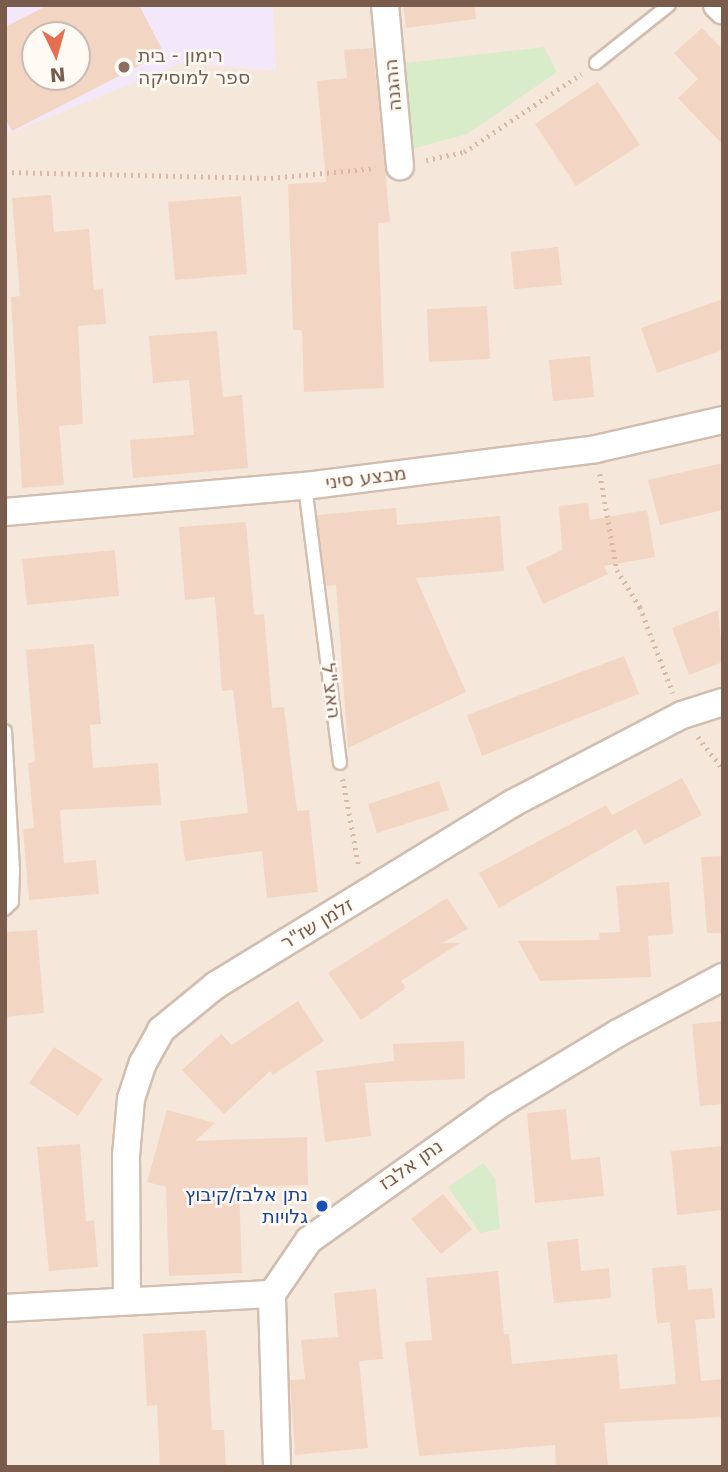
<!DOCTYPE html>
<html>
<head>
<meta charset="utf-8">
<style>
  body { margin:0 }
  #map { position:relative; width:728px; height:1472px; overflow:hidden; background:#fdf6ec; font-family:"DejaVu Sans",Heebo,sans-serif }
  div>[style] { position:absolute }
  .residential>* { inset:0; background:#f5e8da }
  .education>* { inset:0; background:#f3e8fa }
  .green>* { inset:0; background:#d8ecc9 }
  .building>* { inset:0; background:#f3d5c3 }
  .path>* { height:4.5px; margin-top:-2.25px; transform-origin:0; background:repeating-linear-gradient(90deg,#d9b8a5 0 2px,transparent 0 7px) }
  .roads { filter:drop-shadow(2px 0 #d1beb0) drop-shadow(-2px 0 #d1beb0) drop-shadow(0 2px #d1beb0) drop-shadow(0 -2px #d1beb0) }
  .lane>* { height:12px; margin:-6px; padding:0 6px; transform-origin:6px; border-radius:6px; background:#fff }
  .street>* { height:26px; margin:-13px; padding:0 13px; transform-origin:13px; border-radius:13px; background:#fff }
  .dots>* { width:19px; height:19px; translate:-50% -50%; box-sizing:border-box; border:4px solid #fffaf3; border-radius:50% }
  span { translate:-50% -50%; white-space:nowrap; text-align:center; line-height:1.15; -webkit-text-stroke:5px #fffaf3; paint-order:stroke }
  .education-label { font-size:19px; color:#785e54 }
  .left { translate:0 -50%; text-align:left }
  .street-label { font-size:19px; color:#7a5c4d }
  .transit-label { font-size:19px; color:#164399 }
  .right { translate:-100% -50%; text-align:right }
  .frame { position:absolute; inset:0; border:7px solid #7a5c4d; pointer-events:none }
  .north { position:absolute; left:21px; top:21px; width:70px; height:70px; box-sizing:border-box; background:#fffaf3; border:2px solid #cabbb1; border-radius:50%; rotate:175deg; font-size:19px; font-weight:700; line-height:28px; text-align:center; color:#7a5c4d }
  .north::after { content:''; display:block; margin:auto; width:24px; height:32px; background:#e76f51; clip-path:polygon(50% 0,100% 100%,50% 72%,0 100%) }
</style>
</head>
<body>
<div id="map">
  <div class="residential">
    <i style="clip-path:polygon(evenodd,5px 5px,723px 5px,723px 1467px,5px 1467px,5px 5px,35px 35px,77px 35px,77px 77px,35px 77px,35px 35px)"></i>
  </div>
  <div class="education">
    <i style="clip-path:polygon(evenodd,11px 5px,273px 5px,276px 71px,182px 63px,5px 135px,5px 9px,11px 5px,35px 35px,77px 35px,77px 77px,35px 77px,35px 35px)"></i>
  </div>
  <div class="green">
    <i style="clip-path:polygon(544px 47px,557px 72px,467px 134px,404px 151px,396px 64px)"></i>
    <i style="clip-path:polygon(483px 1163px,495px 1179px,500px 1229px,480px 1233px,448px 1187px)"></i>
  </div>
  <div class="building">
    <i style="clip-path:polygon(evenodd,48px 5px,139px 5px,164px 53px,12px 131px,5px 118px,5px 27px,48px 5px,35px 35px,77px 35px,77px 77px,35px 77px,35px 35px)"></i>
    <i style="clip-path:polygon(403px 5px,475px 5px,476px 19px,406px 28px)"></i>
    <i style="clip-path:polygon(702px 28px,723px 50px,723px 145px,678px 98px,698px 79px,674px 53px)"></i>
    <i style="clip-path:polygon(373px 48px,390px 222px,378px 223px,384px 388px,304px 392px,302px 330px,293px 330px,288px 184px,326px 182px,317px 81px,347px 78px,344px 50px)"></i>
    <i style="clip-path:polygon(598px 82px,640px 145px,576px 186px,535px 124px)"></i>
    <i style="clip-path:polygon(51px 195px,54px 232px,89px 229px,94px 290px,103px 289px,106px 324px,78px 326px,83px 424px,59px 426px,64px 485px,22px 488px,11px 297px,20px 296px,12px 198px)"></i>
    <i style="clip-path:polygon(241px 196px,247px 274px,175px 280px,168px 202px)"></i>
    <i style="clip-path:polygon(558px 247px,562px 285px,514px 289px,511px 252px)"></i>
    <i style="clip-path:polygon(723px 299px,723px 350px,657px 373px,641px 328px)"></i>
    <i style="clip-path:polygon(487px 306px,490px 359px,429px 362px,427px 309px)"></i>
    <i style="clip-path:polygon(217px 331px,223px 397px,242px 395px,248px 468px,133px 478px,130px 440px,194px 435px,189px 380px,153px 383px,149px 336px)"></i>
    <i style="clip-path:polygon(590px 356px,594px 397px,553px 401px,549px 360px)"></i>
    <i style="clip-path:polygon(723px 463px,723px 510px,660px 525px,648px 480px)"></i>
    <i style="clip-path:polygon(588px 503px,590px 520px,647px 510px,655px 557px,604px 566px,608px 574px,543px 604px,526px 567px,562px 550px,559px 506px)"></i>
    <i style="clip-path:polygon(396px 508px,397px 525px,500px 516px,504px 571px,416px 578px,466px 692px,348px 748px,336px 585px,326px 586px,317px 515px)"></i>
    <i style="clip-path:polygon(246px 522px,254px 615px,264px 614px,272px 708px,284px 707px,297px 811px,309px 810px,318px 892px,267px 898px,262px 851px,185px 861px,180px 821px,248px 813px,233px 690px,222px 691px,215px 597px,185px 600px,179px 527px)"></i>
    <i style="clip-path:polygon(115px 550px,119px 596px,27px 605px,22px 559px)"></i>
    <i style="clip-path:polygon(718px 610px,723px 662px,689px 675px,672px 628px)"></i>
    <i style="clip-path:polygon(94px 644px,101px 724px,90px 725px,93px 768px,158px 763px,161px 805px,60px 810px,64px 863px,96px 860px,99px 894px,29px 900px,23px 829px,34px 828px,28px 763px,35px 762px,26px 650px)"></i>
    <i style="clip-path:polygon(624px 656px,639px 694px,482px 756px,467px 715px)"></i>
    <i style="clip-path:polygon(682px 778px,702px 815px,644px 845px,636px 829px,499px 908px,479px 873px,606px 805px,612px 815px)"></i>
    <i style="clip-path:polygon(439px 781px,449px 810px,377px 833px,368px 804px)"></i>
    <i style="clip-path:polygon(723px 856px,723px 933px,707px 933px,701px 857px)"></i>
    <i style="clip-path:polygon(669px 882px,673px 934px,648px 936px,651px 977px,540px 981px,518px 941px,600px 940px,599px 933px,620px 932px,616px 886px)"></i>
    <i style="clip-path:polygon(447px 898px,468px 929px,442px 943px,460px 943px,401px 981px,406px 988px,361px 1020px,328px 973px)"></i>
    <i style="clip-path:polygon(37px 930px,44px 1013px,5px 1017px,5px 932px)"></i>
    <i style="clip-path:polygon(298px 1001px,324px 1041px,273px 1075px,270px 1071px,224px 1114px,182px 1070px,221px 1034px,232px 1045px)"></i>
    <i style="clip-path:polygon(723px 1021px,723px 1104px,700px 1106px,692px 1024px)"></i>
    <i style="clip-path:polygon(464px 1041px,465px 1079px,365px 1083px,371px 1136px,325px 1142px,316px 1071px,394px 1061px,393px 1044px)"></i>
    <i style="clip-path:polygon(54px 1047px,103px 1079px,78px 1116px,29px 1083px)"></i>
    <i style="clip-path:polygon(566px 1109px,571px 1160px,600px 1157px,604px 1196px,535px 1203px,527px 1113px)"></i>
    <i style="clip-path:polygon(167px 1110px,215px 1123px,195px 1141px,307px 1137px,308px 1185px,239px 1187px,242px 1273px,169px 1276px,166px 1187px,147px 1182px)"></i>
    <i style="clip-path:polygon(80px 1144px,86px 1221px,94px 1220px,98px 1267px,49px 1271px,37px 1147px)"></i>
    <i style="clip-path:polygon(723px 1146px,723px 1210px,677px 1215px,671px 1151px)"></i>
    <i style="clip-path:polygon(443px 1194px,472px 1229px,441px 1254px,411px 1219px)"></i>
    <i style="clip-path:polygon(578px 1239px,581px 1271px,609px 1268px,611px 1298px,554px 1303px,547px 1242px)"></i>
    <i style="clip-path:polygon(686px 1265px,688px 1290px,712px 1288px,715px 1318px,695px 1320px,701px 1381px,723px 1379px,723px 1417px,604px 1423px,608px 1467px,556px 1467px,555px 1445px,419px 1456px,405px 1342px,432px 1340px,426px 1278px,498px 1271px,504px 1334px,509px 1334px,512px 1364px,617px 1354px,620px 1389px,676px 1384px,670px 1322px,657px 1324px,652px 1268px)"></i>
    <i style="clip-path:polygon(376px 1289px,383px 1359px,359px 1361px,368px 1448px,295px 1455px,290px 1380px,305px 1379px,301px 1340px,338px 1337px,334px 1293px)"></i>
    <i style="clip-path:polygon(206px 1330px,212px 1430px,224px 1430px,226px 1467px,160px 1467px,157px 1405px,147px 1406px,143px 1334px)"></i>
  </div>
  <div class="path">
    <i style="left:426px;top:160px;width:39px;rotate:-12deg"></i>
    <i style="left:464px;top:152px;width:141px;rotate:-33.7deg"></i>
    <i style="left:5px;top:172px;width:266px;rotate:1.3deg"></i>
    <i style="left:271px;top:178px;width:105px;rotate:-5.4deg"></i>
    <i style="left:600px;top:474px;width:97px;rotate:80deg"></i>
    <i style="left:617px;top:570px;width:44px;rotate:58.1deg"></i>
    <i style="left:640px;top:607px;width:92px;rotate:69deg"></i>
    <i style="left:698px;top:737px;width:41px;rotate:52deg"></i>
    <i style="left:343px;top:779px;width:89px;rotate:79.7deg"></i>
  </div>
  <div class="roads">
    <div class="lane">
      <i style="left:596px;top:63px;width:93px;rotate:-38.5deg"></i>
      <i style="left:305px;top:486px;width:279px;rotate:82.8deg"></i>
      <i style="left:5px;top:731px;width:138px;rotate:86.7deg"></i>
      <i style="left:13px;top:869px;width:33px;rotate:92deg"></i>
      <i style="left:12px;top:902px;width:10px;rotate:135deg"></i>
    </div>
    <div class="street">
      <i style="left:385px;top:5px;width:162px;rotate:84.7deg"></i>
      <i style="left:717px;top:5px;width:8px;rotate:45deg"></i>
      <i style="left:5px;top:512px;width:301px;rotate:-5deg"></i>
      <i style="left:305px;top:486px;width:293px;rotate:-7.2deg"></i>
      <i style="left:596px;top:449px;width:130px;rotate:-12.9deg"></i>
      <i style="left:127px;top:1298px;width:142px;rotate:-90.4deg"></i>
      <i style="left:126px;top:1156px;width:57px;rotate:-85deg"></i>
      <i style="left:131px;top:1099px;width:38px;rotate:-72deg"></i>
      <i style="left:143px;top:1063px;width:38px;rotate:-61deg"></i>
      <i style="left:161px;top:1030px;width:71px;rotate:-39.3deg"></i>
      <i style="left:216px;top:985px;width:348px;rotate:-31.5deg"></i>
      <i style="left:513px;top:803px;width:191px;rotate:-27.5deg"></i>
      <i style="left:682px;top:715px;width:43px;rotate:-17.6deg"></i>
      <i style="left:5px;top:1308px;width:267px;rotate:-3deg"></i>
      <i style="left:277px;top:1467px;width:173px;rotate:-91.7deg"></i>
      <i style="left:272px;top:1294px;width:65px;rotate:-55.6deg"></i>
      <i style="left:309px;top:1240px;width:229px;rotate:-35.4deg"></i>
      <i style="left:496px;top:1107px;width:143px;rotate:-31.2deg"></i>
      <i style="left:618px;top:1033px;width:119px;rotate:-28.1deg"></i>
    </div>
  </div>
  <div class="dots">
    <i style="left:124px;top:67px;background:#8d6e63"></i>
    <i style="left:322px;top:1206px;background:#1a4fb4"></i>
  </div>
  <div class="education-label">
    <span class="left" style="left:138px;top:67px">רימון - בית<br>ספר למוסיקה</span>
  </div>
  <div class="street-label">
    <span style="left:393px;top:85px;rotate:-95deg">ההגנה</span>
    <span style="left:366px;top:478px;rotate:-7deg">מבצע סיני</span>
    <span style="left:331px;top:691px;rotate:83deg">האצ"ל</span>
    <span style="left:317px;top:924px;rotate:-31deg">זלמן שז"ר</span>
    <span style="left:411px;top:1165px;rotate:-35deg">נתן אלבז</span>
  </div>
  <div class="transit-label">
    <span class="right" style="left:308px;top:1206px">נתן אלבז/קיבוץ<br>גלויות</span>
  </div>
  <div class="frame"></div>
  <div class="north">N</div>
</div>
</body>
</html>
